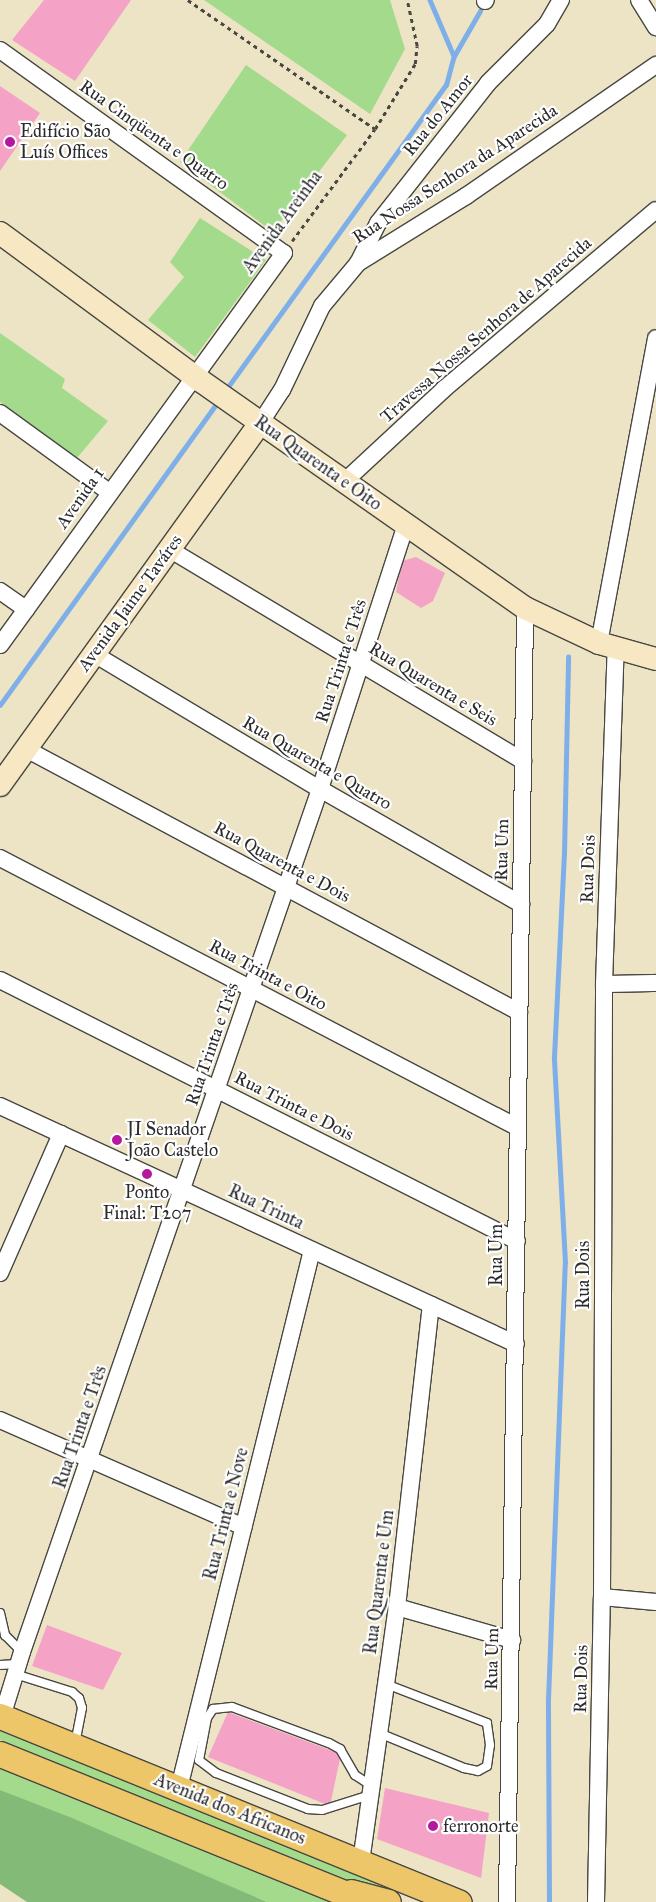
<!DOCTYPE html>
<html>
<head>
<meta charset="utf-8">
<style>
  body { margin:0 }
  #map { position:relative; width:656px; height:1902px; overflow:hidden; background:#ece4c5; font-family:"IM FELL Great Primer",serif }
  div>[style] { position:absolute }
  .green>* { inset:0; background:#a4da8c }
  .forest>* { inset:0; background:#83ba78 }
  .stream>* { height:4.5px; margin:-2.25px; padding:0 2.25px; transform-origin:2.25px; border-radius:2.25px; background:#7eafe9 }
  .building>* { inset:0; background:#f4a3c7 }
  .path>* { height:2.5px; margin-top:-1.25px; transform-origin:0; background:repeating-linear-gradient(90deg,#484742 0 4px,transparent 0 8px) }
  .roads { filter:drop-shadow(1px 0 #484742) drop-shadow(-1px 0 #484742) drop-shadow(0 1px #484742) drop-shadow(0 -1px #484742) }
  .lane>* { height:8px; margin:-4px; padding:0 4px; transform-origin:4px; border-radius:4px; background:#fff }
  .street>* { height:16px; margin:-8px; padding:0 8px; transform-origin:8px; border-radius:8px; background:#fff }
  .secondary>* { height:22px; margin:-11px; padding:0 11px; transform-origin:11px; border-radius:11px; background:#f7e8c3 }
  .primary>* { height:25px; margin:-12.5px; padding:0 12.5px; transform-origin:12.5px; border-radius:12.5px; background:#ecc669 }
  .dots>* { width:14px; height:14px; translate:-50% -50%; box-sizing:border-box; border:2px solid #fff; border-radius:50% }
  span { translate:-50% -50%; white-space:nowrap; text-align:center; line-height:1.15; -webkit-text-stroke:4.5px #fff; paint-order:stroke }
  .street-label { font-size:18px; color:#2b2b2b }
  .poi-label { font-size:18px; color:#2b2b2b }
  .left { translate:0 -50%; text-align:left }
</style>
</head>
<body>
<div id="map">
  <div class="green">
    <i style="clip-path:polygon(204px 0,390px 0,405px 49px,370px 114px)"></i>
    <i style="clip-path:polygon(246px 65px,347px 135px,273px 232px,180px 162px)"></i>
    <i style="clip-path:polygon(200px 218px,266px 260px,195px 357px,148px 320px,184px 277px,170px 262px)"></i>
    <i style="clip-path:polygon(0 333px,65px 379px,62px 388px,108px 421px,77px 458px,0 402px)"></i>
    <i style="clip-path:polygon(0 1726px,422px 1897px,360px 1886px,0 1740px)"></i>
    <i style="clip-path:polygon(0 1765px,339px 1902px,267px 1902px,0 1790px)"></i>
  </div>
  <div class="forest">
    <i style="clip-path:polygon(0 1790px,72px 1818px,267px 1902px,27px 1902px,0 1884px)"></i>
  </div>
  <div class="stream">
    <i style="left:430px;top:0;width:61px;rotate:66.8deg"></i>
    <i style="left:225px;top:391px;width:377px;rotate:-54.2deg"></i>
    <i style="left:446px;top:85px;width:30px;rotate:-75deg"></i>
    <i style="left:454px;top:56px;width:52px;rotate:-60deg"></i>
    <i style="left:0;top:705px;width:373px;rotate:-54.3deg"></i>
    <i style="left:549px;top:1902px;width:202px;rotate:-90.3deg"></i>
    <i style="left:548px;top:1700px;width:437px;rotate:-87.8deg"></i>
    <i style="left:565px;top:1263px;width:206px;rotate:-93.1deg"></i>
    <i style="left:554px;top:1057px;width:203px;rotate:-87.2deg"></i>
    <i style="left:564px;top:854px;width:197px;rotate:-88.8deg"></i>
  </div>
  <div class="building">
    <i style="clip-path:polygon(44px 0,131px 0,75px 81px,12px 40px)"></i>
    <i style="clip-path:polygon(0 86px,40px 113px,0 171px)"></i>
    <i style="clip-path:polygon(416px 557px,445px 573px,433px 601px,421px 608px,396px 592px,402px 561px)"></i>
    <i style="clip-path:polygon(47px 1625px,122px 1653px,103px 1690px,32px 1666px)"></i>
    <i style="clip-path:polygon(228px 1712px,341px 1754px,330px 1806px,208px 1757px)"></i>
    <i style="clip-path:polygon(385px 1788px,489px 1813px,481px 1878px,377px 1839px)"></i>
  </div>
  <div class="path">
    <i style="left:188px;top:0;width:227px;rotate:34.6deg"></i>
    <i style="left:292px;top:241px;width:139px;rotate:-53.5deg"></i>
    <i style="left:375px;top:129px;width:76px;rotate:-58.4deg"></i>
    <i style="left:415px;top:64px;width:18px;rotate:-84deg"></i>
    <i style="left:417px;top:46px;width:47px;rotate:-102.3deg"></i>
  </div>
  <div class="roads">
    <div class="lane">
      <i style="left:0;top:1613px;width:23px;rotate:77deg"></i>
      <i style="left:5px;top:1635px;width:24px;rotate:45deg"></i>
      <i style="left:0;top:1665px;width:18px;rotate:-3deg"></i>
      <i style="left:15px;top:1674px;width:60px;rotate:17.5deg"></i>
      <i style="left:72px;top:1692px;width:9px;rotate:41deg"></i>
      <i style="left:79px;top:1698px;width:10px;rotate:73deg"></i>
      <i style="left:82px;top:1708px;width:37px;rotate:101deg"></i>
      <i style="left:379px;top:1733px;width:92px;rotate:22.4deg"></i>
      <i style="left:464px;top:1768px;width:14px;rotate:12deg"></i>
      <i style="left:478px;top:1771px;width:10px;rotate:-29deg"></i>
      <i style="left:487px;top:1766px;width:21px;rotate:-82deg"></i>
      <i style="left:490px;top:1745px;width:22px;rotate:-98deg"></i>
      <i style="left:487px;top:1723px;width:108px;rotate:-158.9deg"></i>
      <i style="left:370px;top:1795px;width:50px;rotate:162.6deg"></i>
      <i style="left:322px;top:1810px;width:14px;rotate:-176deg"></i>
      <i style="left:308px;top:1809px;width:99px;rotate:-158.6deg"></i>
      <i style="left:216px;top:1773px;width:21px;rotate:-143deg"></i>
      <i style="left:199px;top:1760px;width:43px;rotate:-79.2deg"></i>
      <i style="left:207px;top:1718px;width:11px;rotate:-56deg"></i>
      <i style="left:213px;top:1709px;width:19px;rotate:-6deg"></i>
      <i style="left:232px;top:1707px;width:103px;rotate:20.4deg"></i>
      <i style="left:329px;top:1743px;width:13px;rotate:29deg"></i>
      <i style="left:340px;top:1749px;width:30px;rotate:60deg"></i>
      <i style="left:355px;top:1775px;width:20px;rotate:33deg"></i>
    </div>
    <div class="street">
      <i style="left:639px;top:0;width:32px;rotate:58deg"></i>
      <i style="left:485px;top:1px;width:1px;rotate:-45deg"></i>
      <i style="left:0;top:50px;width:349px;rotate:35.6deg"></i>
      <i style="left:284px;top:253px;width:484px;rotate:125.9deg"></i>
      <i style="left:358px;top:263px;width:45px;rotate:-63.4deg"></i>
      <i style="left:378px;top:223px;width:178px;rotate:-51.8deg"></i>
      <i style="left:488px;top:83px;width:83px;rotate:-45deg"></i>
      <i style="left:547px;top:24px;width:28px;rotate:-60deg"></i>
      <i style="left:0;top:413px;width:135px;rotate:35.9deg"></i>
      <i style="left:261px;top:422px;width:38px;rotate:-57deg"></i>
      <i style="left:282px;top:390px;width:93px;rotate:-64.5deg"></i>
      <i style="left:322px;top:306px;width:56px;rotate:-50.1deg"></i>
      <i style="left:358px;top:263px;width:127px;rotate:-31.8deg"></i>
      <i style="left:466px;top:196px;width:231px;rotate:-34.6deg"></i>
      <i style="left:344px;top:482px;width:137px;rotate:-42.9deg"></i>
      <i style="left:444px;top:389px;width:277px;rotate:-40.2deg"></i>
      <i style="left:169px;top:549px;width:413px;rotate:30.9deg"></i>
      <i style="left:0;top:591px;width:32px;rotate:35deg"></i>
      <i style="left:599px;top:643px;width:310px;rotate:-79.4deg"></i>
      <i style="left:94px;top:654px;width:263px;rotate:30.9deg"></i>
      <i style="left:320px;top:789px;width:232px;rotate:29.8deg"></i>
      <i style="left:26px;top:749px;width:559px;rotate:28.08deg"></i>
      <i style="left:0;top:858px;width:583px;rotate:27.49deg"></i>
      <i style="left:0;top:980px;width:579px;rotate:26.79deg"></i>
      <i style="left:604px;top:984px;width:52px;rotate:-1.1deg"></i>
      <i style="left:0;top:1106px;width:568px;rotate:24.76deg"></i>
      <i style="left:0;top:1273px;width:152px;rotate:-66.3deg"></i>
      <i style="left:0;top:1420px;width:266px;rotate:23.7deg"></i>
      <i style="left:602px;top:1597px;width:54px;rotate:5.3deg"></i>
      <i style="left:397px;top:1607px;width:120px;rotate:16deg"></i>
      <i style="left:2px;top:1717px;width:68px;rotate:-72.9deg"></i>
      <i style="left:22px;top:1652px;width:913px;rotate:-70.95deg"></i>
      <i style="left:320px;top:789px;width:278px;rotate:-72deg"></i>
      <i style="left:179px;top:1788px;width:554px;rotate:-76.11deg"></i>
      <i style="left:361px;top:1862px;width:258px;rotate:-82deg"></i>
      <i style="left:397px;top:1607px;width:304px;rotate:-83.6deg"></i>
      <i style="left:507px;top:1902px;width:1294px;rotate:-89.2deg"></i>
      <i style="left:596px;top:1902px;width:305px;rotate:-88.9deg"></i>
      <i style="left:602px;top:1597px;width:613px;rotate:-89.81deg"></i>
      <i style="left:604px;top:984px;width:336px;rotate:-88deg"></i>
    </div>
    <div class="secondary">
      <i style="left:0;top:233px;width:250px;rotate:36.4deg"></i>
      <i style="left:201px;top:381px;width:396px;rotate:35deg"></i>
      <i style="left:525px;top:608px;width:82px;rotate:25.3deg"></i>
      <i style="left:599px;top:643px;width:59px;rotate:15.7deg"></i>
      <i style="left:0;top:785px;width:447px;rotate:-54.3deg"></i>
    </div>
    <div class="primary">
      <i style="left:0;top:1716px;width:495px;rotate:22.1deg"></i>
      <i style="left:0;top:1754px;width:396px;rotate:22deg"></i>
      <i style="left:351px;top:1892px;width:38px;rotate:15deg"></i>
    </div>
  </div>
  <div class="dots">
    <i style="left:10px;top:142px;background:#b5179e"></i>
    <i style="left:117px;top:1140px;background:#b5179e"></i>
    <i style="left:147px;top:1174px;background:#b5179e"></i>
    <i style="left:433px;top:1826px;background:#b5179e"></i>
  </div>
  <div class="street-label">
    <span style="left:438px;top:115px;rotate:-51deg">Rua do Amor</span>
    <span style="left:154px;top:135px;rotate:35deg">Rua Cinqüenta e Quatro</span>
    <span style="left:455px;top:174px;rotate:-33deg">Rua Nossa Senhora da Aparecida</span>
    <span style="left:282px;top:222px;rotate:-54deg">Avenida Areinha</span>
    <span style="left:486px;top:330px;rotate:-41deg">Travessa Nossa Senhora de Aparecida</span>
    <span style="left:318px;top:463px;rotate:35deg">Rua Quarenta e Oito</span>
    <span style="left:80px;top:498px;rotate:-55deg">Avenida 1</span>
    <span style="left:130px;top:603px;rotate:-54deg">Avenida Jaime Taváres</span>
    <span style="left:341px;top:661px;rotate:-72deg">Rua Trinta e Três</span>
    <span style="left:433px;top:684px;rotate:31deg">Rua Quarenta e Seis</span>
    <span style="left:317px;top:763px;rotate:30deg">Rua Quarenta e Quatro</span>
    <span style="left:502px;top:850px;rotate:-89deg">Rua Um</span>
    <span style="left:282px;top:862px;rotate:28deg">Rua Quarenta e Dois</span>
    <span style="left:588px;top:869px;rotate:-88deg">Rua Dois</span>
    <span style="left:268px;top:975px;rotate:28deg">Rua Trinta e Oito</span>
    <span style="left:212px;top:1044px;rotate:-71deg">Rua Trinta e Três</span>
    <span style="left:294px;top:1106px;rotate:27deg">Rua Trinta e Dois</span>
    <span style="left:266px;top:1207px;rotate:25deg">Rua Trinta</span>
    <span style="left:496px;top:1255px;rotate:-90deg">Rua Um</span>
    <span style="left:583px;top:1275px;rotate:-90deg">Rua Dois</span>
    <span style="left:80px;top:1427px;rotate:-71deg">Rua Trinta e Três</span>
    <span style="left:226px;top:1514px;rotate:-76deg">Rua Trinta e Nove</span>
    <span style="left:379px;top:1582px;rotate:-83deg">Rua Quarenta e Um</span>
    <span style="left:492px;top:1659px;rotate:-89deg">Rua Um</span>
    <span style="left:581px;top:1679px;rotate:-89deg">Rua Dois</span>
    <span style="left:230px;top:1809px;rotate:22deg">Avenida dos Africanos</span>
  </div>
  <div class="poi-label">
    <span class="left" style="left:20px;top:142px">Edifício São<br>Luís Offices</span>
    <span class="left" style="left:127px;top:1140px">JI Senador<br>João Castelo</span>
    <span style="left:147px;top:1203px">Ponto<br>Final: T207</span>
    <span class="left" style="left:443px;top:1826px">ferronorte</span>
  </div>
</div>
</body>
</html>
